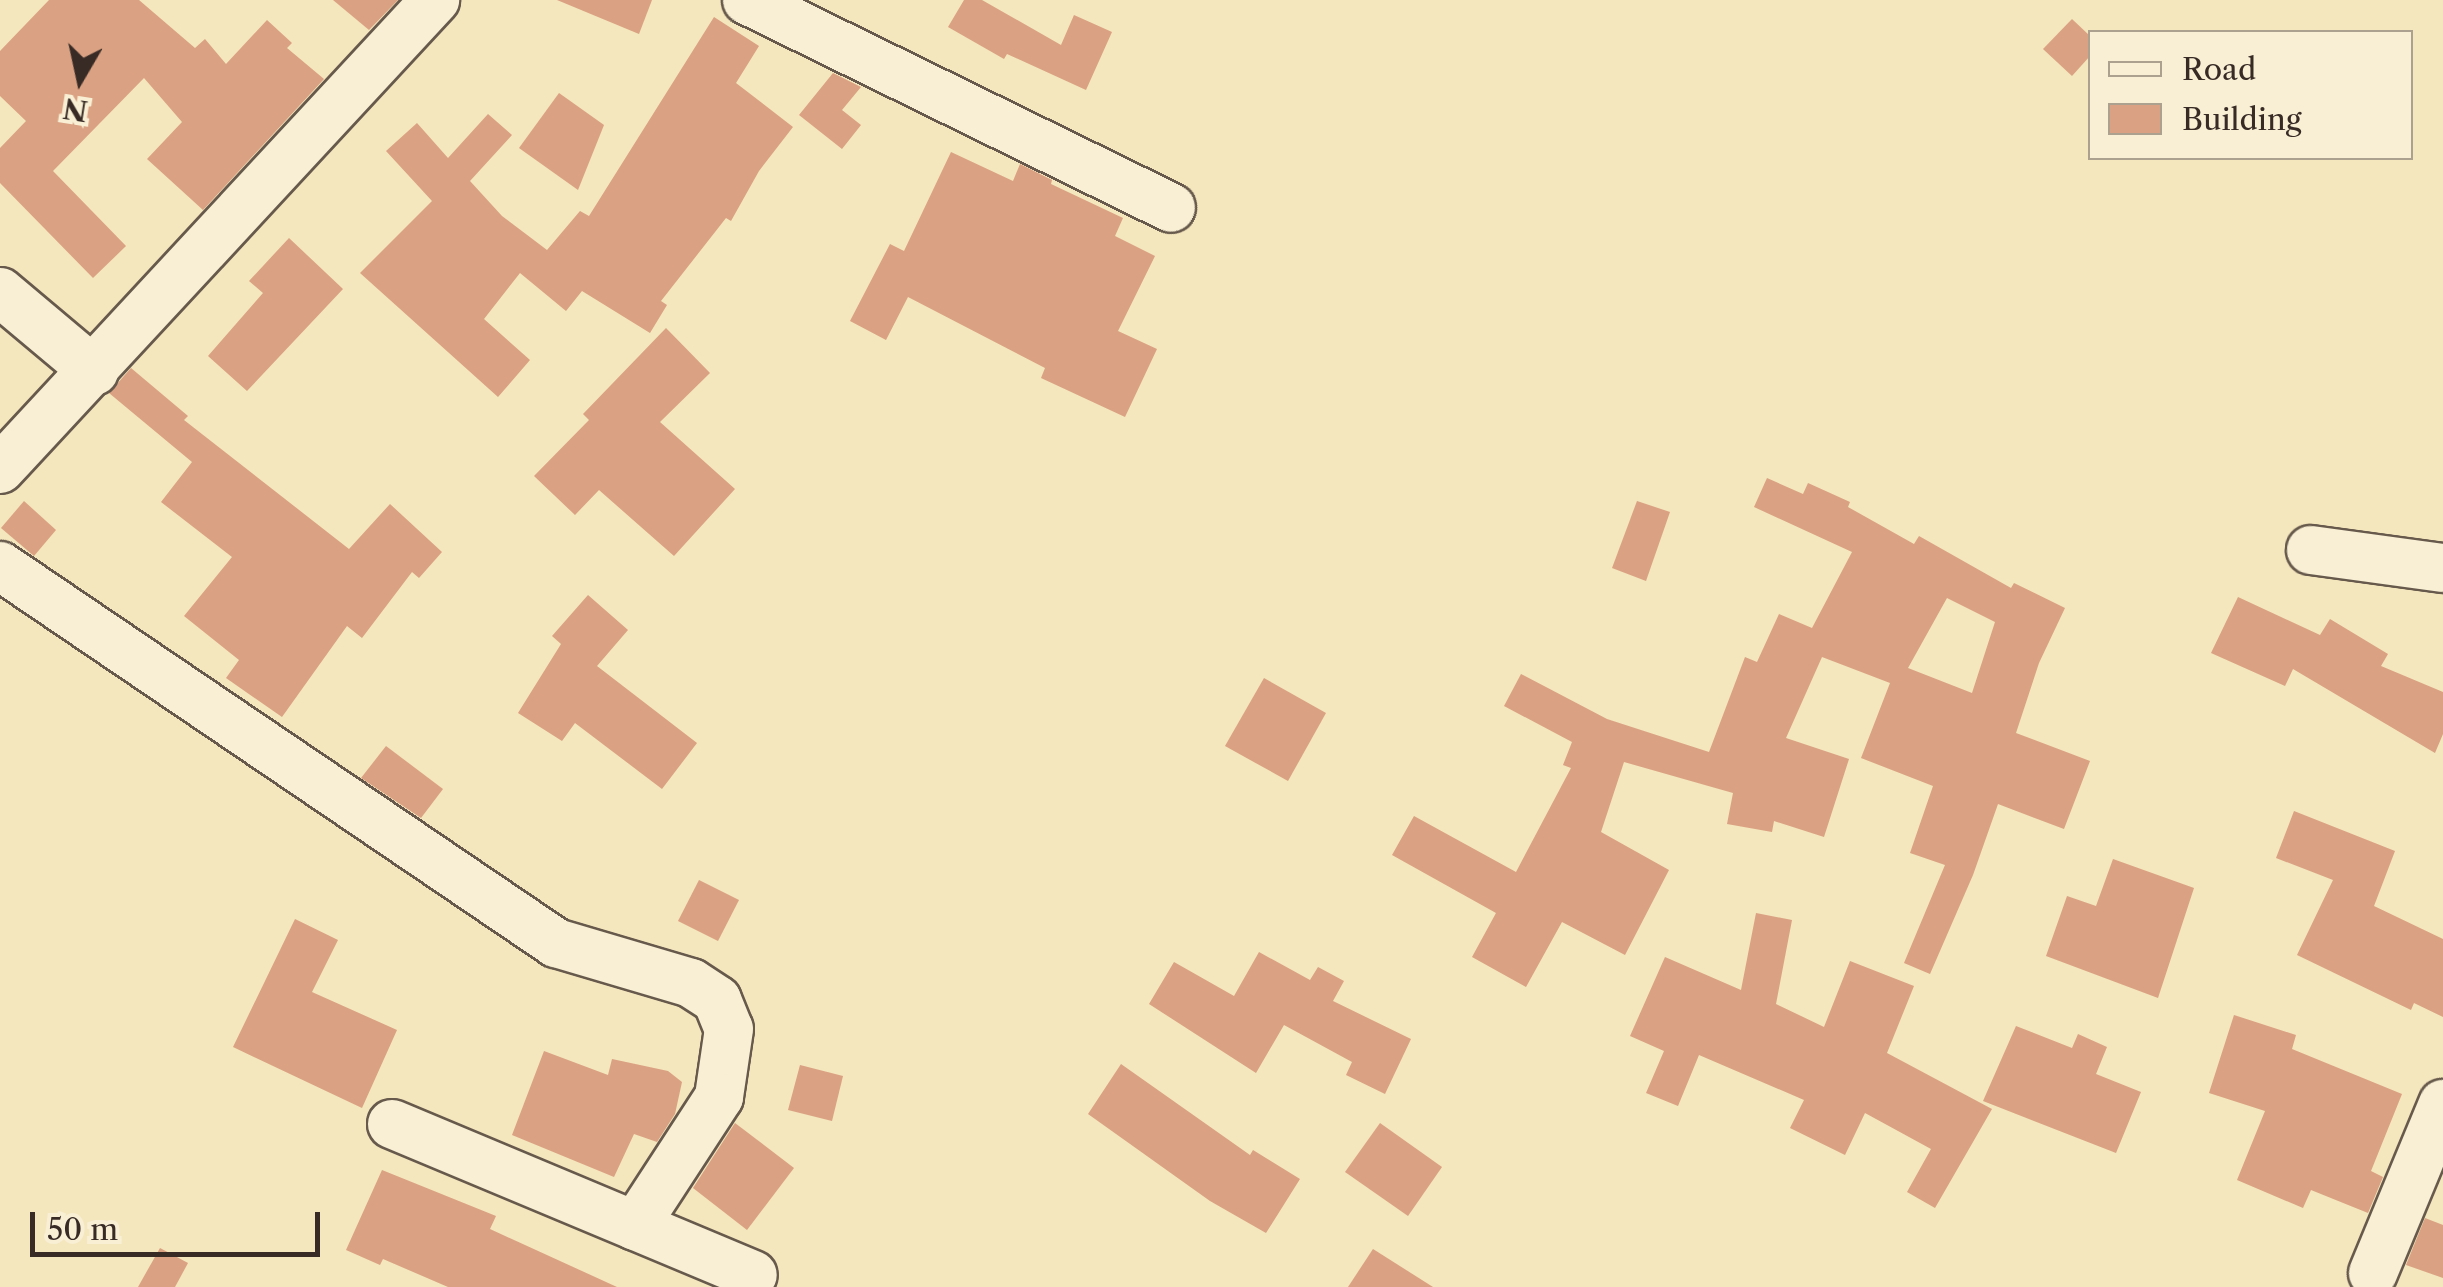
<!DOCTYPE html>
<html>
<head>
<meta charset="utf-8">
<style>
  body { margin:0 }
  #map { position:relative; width:2443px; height:1287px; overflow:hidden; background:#f4e6bd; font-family:"Libre Caslon Text",serif }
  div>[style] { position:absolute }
  .building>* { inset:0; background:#daa182 }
  .roads { filter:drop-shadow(2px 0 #675a4c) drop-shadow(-2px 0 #675a4c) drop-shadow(0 2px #675a4c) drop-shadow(0 -2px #675a4c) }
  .minor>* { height:48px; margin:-24px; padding:0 24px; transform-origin:24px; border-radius:24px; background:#f8efd4 }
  span { translate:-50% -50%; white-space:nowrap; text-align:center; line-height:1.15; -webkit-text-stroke:8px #f8efd4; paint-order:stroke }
  .legend { position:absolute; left:2088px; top:30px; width:325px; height:130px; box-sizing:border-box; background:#f8efd4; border:2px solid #aba18e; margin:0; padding:12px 18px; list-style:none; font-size:30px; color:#382b26 }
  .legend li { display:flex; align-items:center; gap:20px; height:50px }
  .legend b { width:50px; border:2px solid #aba18e }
  .north { position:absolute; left:30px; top:30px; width:100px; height:100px; -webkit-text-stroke:8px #f8efd4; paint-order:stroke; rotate:189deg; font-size:28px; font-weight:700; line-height:40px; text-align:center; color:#382b26 }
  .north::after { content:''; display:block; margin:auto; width:35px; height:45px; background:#382b26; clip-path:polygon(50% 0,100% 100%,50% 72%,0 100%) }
  .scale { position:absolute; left:30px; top:1212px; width:290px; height:45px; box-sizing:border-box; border:5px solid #382b26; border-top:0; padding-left:12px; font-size:30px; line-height:35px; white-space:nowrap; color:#382b26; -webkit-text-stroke:8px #f8efd4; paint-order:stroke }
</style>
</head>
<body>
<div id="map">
  <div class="building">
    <i style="clip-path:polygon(49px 0,139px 0,195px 48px,205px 39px,226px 64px,267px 20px,292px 43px,287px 48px,324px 79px,203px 210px,147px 159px,182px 122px,144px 78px,53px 171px,126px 246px,93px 278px,0 183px,0 148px,26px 121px,0 96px,0 51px)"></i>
    <i style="clip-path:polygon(333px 0,398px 0,369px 30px)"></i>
    <i style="clip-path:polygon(557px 0,652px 0,639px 34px)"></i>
    <i style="clip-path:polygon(964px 0,982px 0,1061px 45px,1074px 15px,1112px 32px,1086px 90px,1007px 54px,1004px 59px,948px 27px)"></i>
    <i style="clip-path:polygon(714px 17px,759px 46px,736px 83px,793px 127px,759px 171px,731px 221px,726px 218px,661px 301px,667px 305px,650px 333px,582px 291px,566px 311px,520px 273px,484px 319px,530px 360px,498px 397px,360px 273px,432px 201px,386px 151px,417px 123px,448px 158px,488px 114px,512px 135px,470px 181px,502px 216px,547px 250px,580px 211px,589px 216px)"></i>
    <i style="clip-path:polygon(2072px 19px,2090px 36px,2090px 56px,2072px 76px,2043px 49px)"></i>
    <i style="clip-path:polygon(833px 73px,861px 87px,842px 110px,861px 125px,842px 149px,799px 115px)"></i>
    <i style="clip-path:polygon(559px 93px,604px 125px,578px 190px,519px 148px)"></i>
    <i style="clip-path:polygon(951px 152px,1013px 181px,1020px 164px,1052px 180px,1051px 184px,1123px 218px,1115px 236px,1155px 256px,1118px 331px,1157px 349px,1125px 417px,1041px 378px,1045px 368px,908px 297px,886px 340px,850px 321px,890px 244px,904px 251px)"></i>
    <i style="clip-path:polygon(289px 238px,343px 289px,247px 391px,208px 356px,263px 293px,249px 281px)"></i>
    <i style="clip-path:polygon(666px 328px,710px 373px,660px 422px,735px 489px,674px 556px,599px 490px,575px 515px,534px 476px,589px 420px,583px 414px)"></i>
    <i style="clip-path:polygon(131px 368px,188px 416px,184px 420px,349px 549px,390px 504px,442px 552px,419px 578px,412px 572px,362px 638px,347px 626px,282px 717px,226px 678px,239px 660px,184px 616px,232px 557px,161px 502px,192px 462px,109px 393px)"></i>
    <i style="clip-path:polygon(evenodd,1767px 478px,1803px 494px,1808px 483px,1850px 502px,1848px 507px,1914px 544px,1919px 536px,2011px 588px,2014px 583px,2065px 608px,2039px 663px,2016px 733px,2090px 761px,2064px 829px,1998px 804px,1973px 875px,1930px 974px,1904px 963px,1945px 865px,1910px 853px,1933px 786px,1861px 758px,1890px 683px,1822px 657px,1786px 738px,1849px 759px,1824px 837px,1774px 821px,1772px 832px,1727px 824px,1733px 793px,1624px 762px,1601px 832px,1669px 870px,1625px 955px,1562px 922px,1526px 987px,1472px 957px,1496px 913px,1392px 855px,1414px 816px,1516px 872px,1571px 768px,1563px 765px,1572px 742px,1504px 706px,1521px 674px,1607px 719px,1709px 752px,1745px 657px,1757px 662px,1779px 614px,1812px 628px,1852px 552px,1754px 507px,1767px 478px,1947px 598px,1995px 622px,1972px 693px,1908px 668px,1947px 598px)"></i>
    <i style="clip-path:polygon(24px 501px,56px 530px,34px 556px,1px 528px)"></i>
    <i style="clip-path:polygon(1637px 501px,1670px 512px,1646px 581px,1612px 568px)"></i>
    <i style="clip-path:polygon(588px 595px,628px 630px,597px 666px,697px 743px,662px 789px,575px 723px,562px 741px,518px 713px,561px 644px,552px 636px)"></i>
    <i style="clip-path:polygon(2238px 597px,2320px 635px,2330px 619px,2388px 654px,2381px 666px,2443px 692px,2443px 734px,2435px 753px,2293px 669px,2285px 686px,2211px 653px)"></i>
    <i style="clip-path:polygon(1264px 678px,1326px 713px,1288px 781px,1225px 746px)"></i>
    <i style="clip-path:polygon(386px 746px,443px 789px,421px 818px,361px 778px)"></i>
    <i style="clip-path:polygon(2294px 811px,2395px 851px,2374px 906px,2443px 939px,2443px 1017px,2414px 1003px,2411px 1010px,2297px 955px,2333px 880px,2276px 858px)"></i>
    <i style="clip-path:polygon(2113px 859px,2194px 888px,2158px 998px,2046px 956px,2067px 896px,2096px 906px)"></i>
    <i style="clip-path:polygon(699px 880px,739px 900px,718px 941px,678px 921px)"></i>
    <i style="clip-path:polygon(1756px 913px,1792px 920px,1776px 1004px,1824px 1027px,1850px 961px,1914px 986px,1887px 1053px,1992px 1109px,1935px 1208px,1907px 1192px,1931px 1149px,1865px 1113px,1845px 1155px,1790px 1128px,1804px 1100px,1699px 1055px,1678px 1106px,1646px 1093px,1664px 1051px,1630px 1036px,1665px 957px,1741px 990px)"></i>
    <i style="clip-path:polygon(295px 919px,338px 940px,312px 992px,397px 1030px,362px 1108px,233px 1047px)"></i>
    <i style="clip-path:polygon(1259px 952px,1310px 980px,1318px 967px,1344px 981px,1333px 1001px,1411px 1039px,1385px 1094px,1346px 1075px,1352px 1062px,1284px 1025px,1256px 1073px,1149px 1004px,1174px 962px,1234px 996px)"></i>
    <i style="clip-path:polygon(2234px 1015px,2296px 1035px,2292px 1049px,2402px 1094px,2371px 1171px,2383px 1177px,2368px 1213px,2311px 1190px,2303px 1208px,2237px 1180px,2265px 1111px,2209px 1093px)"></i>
    <i style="clip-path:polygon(2016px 1026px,2072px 1048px,2078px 1034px,2107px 1047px,2096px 1074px,2141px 1092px,2116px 1153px,1983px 1101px)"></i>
    <i style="clip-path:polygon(544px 1051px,608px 1075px,612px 1059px,668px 1071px,682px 1082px,675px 1114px,657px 1142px,634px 1134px,614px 1177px,512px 1135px)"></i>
    <i style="clip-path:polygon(1121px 1064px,1250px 1155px,1253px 1150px,1300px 1179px,1266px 1233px,1210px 1201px,1088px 1114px)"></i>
    <i style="clip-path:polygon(800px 1065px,843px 1076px,832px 1121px,788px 1110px)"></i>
    <i style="clip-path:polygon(735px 1123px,794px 1168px,747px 1230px,693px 1188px)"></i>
    <i style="clip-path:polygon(1380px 1123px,1442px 1167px,1408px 1216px,1345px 1172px)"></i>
    <i style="clip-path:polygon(382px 1170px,496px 1216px,490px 1229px,617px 1287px,448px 1287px,383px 1259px,380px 1265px,346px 1250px)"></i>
    <i style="clip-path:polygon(2425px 1218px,2443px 1225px,2443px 1278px,2406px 1265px)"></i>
    <i style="clip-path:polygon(160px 1248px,188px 1263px,175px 1287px,138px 1287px)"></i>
    <i style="clip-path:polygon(1373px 1249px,1433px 1287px,1348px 1287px)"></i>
  </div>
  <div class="roads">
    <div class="minor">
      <i style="left:747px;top:0;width:472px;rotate:26.1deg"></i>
      <i style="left:0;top:292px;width:123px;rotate:40deg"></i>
      <i style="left:0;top:469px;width:640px;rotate:-47.15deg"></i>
      <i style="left:2311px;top:550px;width:133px;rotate:7.8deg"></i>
      <i style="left:0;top:566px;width:672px;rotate:34.14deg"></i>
      <i style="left:556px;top:943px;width:141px;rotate:16.5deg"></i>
      <i style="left:691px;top:983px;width:31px;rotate:33deg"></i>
      <i style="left:717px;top:1000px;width:31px;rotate:68deg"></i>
      <i style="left:729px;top:1029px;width:69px;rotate:98.4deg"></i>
      <i style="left:719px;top:1097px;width:154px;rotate:123.1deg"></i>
      <i style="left:392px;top:1124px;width:391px;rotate:22.7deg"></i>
      <i style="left:2373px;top:1273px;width:183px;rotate:-67.5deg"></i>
    </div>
  </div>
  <ul class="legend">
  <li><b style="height:12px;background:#f8efd4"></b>Road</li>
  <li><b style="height:28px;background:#daa182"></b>Building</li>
  </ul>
  <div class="north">N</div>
  <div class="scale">50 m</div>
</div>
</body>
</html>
